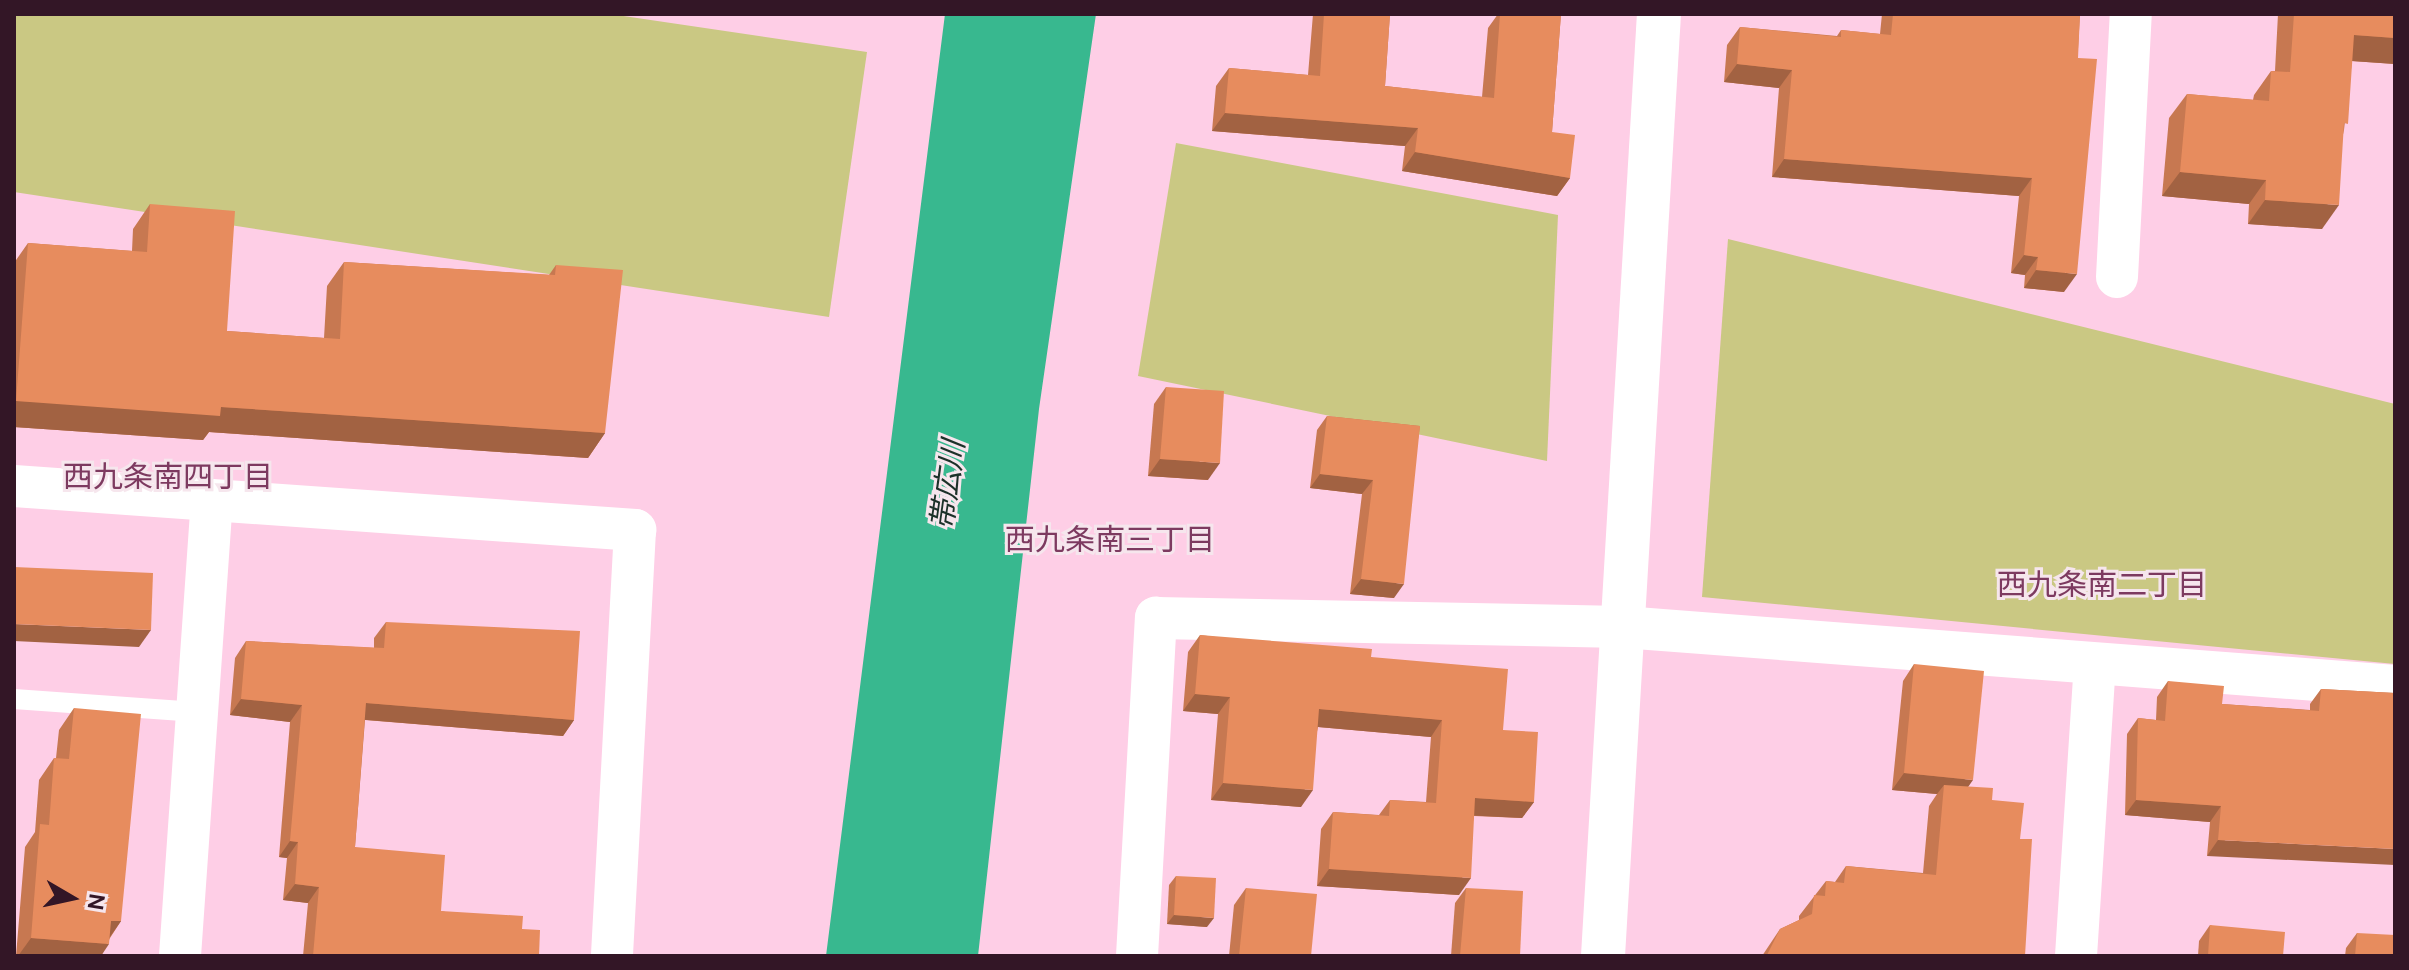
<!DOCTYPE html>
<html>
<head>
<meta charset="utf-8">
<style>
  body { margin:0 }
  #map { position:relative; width:2409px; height:970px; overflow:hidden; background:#fecee6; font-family:"DM Sans","Noto Sans JP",sans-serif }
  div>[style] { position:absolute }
  .green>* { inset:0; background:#cac883 }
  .water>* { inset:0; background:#38b88f }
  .lane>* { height:20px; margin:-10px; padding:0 10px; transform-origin:10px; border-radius:10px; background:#fff }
  .street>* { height:42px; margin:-21px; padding:0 21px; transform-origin:21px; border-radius:21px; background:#fff }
  .secondary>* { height:44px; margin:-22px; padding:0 22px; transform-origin:22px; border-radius:22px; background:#fff }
  .wall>* { inset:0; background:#c77851 }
  .shaded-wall>* { inset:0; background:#a26242 }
  .building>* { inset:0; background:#e78c5e }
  span { translate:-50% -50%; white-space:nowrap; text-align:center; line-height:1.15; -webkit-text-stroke:6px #f6e6ed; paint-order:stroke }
  .neighbourhood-label { font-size:30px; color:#7d3a60 }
  .water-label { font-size:30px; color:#1c3129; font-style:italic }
  .frame { position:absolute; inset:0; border:16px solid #331626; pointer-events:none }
  .north { position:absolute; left:32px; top:858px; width:80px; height:80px; -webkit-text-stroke:6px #f6e6ed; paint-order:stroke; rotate:99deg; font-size:22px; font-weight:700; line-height:32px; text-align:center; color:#331626 }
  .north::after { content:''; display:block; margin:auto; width:28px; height:36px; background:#331626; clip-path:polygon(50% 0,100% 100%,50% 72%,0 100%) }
</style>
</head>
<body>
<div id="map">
  <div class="green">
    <i style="clip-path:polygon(14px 14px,610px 14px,867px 52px,829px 317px,14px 192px)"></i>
    <i style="clip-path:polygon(1176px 143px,1558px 215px,1547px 461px,1138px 376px)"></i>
    <i style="clip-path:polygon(1728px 239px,2395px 404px,2395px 664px,1702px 597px)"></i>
  </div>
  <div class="water">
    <i style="clip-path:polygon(945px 14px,1096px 14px,1039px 409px,978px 956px,826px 956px)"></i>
  </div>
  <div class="lane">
    <i style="left:14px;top:699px;width:183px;rotate:4.1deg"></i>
  </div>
  <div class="street">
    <i style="left:2117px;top:277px;width:263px;rotate:-87deg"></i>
    <i style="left:14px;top:486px;width:623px;rotate:4.05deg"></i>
    <i style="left:635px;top:530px;width:427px;rotate:93.1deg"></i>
    <i style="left:180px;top:956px;width:457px;rotate:-86deg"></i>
    <i style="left:1137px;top:956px;width:339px;rotate:-86.8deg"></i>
    <i style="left:1156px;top:618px;width:467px;rotate:1.1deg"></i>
    <i style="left:1623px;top:627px;width:774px;rotate:4.37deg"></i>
    <i style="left:2076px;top:956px;width:291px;rotate:-86.3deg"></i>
  </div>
  <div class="secondary">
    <i style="left:1603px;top:956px;width:944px;rotate:-86.6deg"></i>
  </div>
  <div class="wall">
    <i style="clip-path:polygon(1313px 14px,1390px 14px,1385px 86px,1482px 97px,1488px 28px,1498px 14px,1561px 14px,1552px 132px,1570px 178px,1557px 196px,1402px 171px,1405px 146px,1212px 131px,1216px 86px,1229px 68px,1308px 75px)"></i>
    <i style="clip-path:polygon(1882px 14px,2080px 14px,2064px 292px,2024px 288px,2025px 275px,2011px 273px,2019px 196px,1772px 177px,1779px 88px,1724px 82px,1727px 45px,1740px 27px,1837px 36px,1841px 30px,1880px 34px)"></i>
    <i style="clip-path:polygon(2278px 14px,2395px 14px,2395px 64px,2352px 61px,2344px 130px,2322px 229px,2248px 224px,2249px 204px,2162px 196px,2169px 118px,2187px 94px,2253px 100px,2254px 95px,2271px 71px,2275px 71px)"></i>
    <i style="clip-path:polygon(150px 204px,227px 331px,324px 338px,327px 286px,344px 262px,549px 275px,556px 265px,605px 433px,588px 458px,209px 432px,203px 440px,14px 427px,14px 263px,28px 243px,132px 251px,133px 229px)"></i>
    <i style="clip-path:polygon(1166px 387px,1208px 480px,1148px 476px,1154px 404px)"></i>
    <i style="clip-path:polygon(1327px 416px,1420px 426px,1394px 598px,1350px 594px,1362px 494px,1310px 488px,1317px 430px)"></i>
    <i style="clip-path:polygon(386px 622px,574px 720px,563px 736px,365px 720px,355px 847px,441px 911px,522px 929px,539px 956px,303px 956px,308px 903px,283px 900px,287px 858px,279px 857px,290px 722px,230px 715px,235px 658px,246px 641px,374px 648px,374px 638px)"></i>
    <i style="clip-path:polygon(1200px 635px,1371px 657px,1503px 730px,1534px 802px,1522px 818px,1474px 816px,1459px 895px,1317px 886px,1321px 829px,1333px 812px,1379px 815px,1390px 800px,1426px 802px,1431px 737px,1318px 727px,1301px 807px,1211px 800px,1218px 714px,1183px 711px,1188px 652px)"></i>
    <i style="clip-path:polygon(1914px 664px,1968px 787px,1992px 800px,2020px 839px,2025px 956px,1762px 956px,1780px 929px,1799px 920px,1799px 916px,1826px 881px,1835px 882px,1846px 866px,1923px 873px,1929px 806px,1937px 794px,1892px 790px,1903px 681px)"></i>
    <i style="clip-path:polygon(2168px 681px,2222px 704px,2310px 710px,2310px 704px,2321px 689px,2395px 693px,2207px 856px,2210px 822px,2125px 815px,2127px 734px,2138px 718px,2156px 720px,2157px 697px)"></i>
    <i style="clip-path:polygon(74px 708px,121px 921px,110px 938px,101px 956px,16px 956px,25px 847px,35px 832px,39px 780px,54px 758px,56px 758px,59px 730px)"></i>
    <i style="clip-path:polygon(1176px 876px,1207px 927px,1167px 924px,1169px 885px)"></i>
    <i style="clip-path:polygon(1246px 888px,1311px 956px,1229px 956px,1234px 905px)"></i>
    <i style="clip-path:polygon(1466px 888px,1520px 956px,1451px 956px,1455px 903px)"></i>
    <i style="clip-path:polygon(2210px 925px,2283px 956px,2198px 956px,2199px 941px)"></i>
    <i style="clip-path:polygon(2357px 933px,2395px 956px,2345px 956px,2346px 948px)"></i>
  </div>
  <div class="shaded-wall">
    <i style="clip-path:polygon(2354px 35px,2395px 38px,2395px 64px,2337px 60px)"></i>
    <i style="clip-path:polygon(1737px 64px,1792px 70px,1779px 88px,1724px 82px)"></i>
    <i style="clip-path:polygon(1225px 113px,1418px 128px,1405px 146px,1212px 131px)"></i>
    <i style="clip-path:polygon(1415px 152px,1570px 178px,1557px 196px,1402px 171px)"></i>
    <i style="clip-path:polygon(1784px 159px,2032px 178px,2019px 196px,1772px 177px)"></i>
    <i style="clip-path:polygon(2180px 172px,2266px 180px,2249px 204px,2162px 196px)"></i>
    <i style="clip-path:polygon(2265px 200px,2339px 205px,2322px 229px,2248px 224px)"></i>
    <i style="clip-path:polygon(2024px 255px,2038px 257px,2025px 275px,2011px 273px)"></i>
    <i style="clip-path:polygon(2036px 270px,2077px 274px,2064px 292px,2024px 288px)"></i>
    <i style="clip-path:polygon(16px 401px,221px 407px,605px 433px,588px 458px,209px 432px,203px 440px,14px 427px,14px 404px)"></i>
    <i style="clip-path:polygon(1160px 459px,1220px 463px,1208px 480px,1148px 476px)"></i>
    <i style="clip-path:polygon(1320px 474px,1373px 480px,1362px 494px,1310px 488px)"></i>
    <i style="clip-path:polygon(1361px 579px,1404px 584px,1394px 598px,1350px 594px)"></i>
    <i style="clip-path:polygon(14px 624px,151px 630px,139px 647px,14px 641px)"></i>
    <i style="clip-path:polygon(1195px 694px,1230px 697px,1218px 714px,1183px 711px)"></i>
    <i style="clip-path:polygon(241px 699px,302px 705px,290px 722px,230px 715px)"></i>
    <i style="clip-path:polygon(366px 703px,574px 720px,563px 736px,355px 719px)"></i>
    <i style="clip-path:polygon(1319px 709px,1442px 720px,1431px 737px,1307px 726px)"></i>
    <i style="clip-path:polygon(1904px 773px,1973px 780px,1961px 797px,1944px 785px,1937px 794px,1892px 790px)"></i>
    <i style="clip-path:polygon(1223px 783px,1313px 790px,1301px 807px,1211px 800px)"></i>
    <i style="clip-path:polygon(1475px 798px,1534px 802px,1522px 818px,1463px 815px)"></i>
    <i style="clip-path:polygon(2136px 800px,2221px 806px,2210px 822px,2125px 815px)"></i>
    <i style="clip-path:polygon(2218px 840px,2395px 849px,2395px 865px,2207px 856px)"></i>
    <i style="clip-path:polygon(290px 841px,298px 842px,287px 858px,279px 857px)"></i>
    <i style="clip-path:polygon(1329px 869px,1471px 878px,1459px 895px,1317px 886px)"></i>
    <i style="clip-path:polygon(295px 884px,319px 887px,308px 903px,283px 900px)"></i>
    <i style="clip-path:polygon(1174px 915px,1214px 918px,1207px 927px,1167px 924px)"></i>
    <i style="clip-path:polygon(111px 921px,121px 921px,105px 944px)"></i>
    <i style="clip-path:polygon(31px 938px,109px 944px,101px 956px,18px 956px)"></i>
  </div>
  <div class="building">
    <i style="clip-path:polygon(1324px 14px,1390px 14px,1385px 86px,1494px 98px,1500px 14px,1561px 14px,1552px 132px,1575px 135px,1570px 178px,1415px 152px,1418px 128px,1225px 113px,1229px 68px,1320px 76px)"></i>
    <i style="clip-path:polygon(1893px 14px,2080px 14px,2078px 58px,2097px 59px,2077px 274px,2036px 270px,2038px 257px,2024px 255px,2032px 178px,1784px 159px,1792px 70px,1737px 64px,1740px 27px,1841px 37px,1841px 30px,1891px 35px)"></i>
    <i style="clip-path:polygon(2294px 14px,2395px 14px,2395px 38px,2354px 35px,2348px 124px,2344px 123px,2339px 205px,2265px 200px,2266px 180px,2180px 172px,2187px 94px,2269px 101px,2271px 71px,2290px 72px)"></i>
    <i style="clip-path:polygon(150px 204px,235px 211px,227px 331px,340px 339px,344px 262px,555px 275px,556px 265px,623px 270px,605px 433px,221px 407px,220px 416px,16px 401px,28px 243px,147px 252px)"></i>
    <i style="clip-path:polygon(1166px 387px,1224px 391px,1220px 463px,1160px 459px)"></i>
    <i style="clip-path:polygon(1327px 416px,1420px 426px,1404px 584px,1361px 579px,1373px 480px,1320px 474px)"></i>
    <i style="clip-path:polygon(14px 567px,153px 573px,151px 630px,14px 624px)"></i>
    <i style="clip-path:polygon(386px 622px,580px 631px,574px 720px,366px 703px,355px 847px,445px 855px,441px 911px,523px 916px,522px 929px,540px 930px,539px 956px,313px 956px,319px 887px,295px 884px,298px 842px,290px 841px,302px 705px,241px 699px,246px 641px,384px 648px)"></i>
    <i style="clip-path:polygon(1200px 635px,1372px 649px,1371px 657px,1508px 669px,1503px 730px,1538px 732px,1534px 802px,1475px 798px,1471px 878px,1329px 869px,1333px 812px,1389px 816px,1390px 800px,1436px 803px,1442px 720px,1319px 709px,1313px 790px,1223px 783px,1230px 697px,1195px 694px)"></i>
    <i style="clip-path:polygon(1914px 664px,1984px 671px,1973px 780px,1904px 773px)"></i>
    <i style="clip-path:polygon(2168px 681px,2224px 686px,2222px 704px,2319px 711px,2321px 689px,2395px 693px,2395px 849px,2218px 840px,2221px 806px,2136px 800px,2138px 718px,2165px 721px)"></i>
    <i style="clip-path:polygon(74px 708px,141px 714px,121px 921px,111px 921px,109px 944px,31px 938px,40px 824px,49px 825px,54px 758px,69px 759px)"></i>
    <i style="clip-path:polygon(1944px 785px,1993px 788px,1992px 800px,2024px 803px,2020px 839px,2032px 839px,2025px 956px,1767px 955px,1780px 929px,1812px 914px,1814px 895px,1825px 896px,1826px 881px,1844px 883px,1846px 866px,1936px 875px)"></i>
    <i style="clip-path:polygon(1176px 876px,1216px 878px,1214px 918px,1174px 915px)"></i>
    <i style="clip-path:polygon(1246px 888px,1317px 894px,1311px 956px,1239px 956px)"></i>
    <i style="clip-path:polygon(1466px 888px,1523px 891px,1520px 956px,1460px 956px)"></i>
    <i style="clip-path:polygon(2210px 925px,2285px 932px,2283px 956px,2208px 956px)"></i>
    <i style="clip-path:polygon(2357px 933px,2395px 935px,2395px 956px,2355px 956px)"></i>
  </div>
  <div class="neighbourhood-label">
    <span style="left:168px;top:477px">西九条南四丁目</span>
    <span style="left:1110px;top:540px">西九条南三丁目</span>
    <span style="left:2102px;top:585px">西九条南二丁目</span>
  </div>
  <div class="water-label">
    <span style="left:948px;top:485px;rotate:-82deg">帯広川</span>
  </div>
  <div class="frame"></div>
  <div class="north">N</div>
</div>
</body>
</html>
